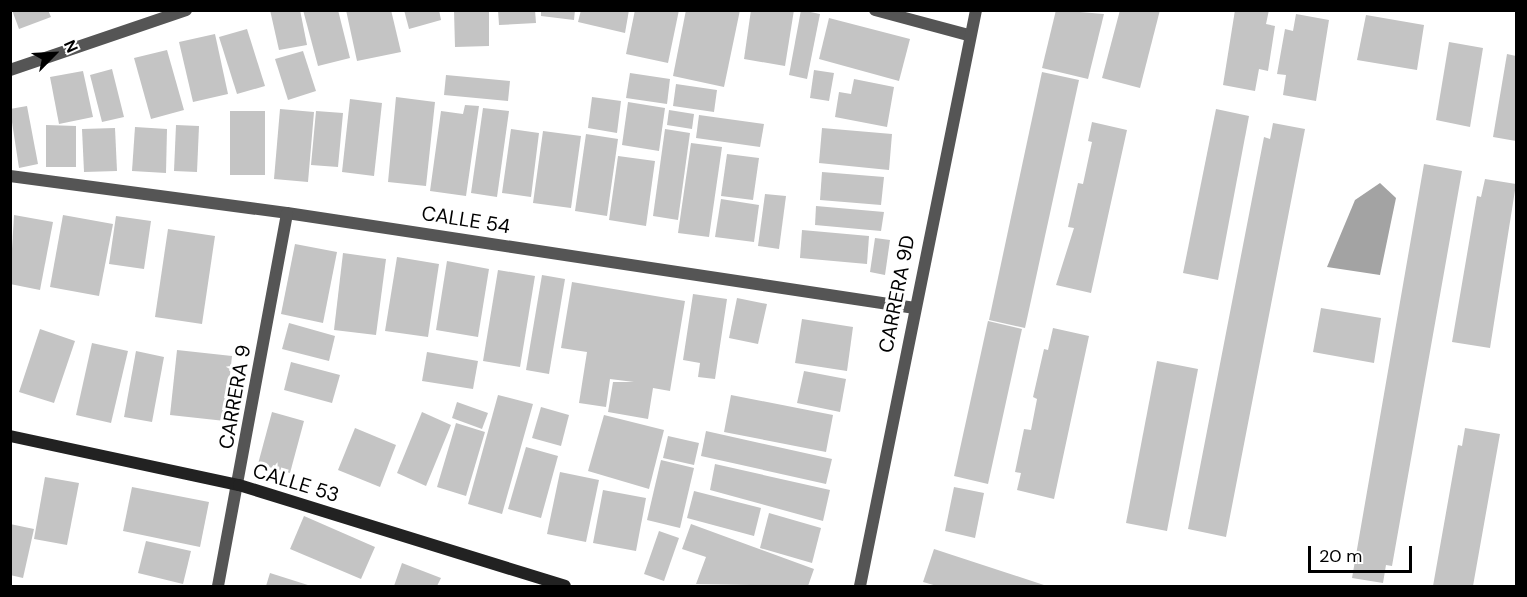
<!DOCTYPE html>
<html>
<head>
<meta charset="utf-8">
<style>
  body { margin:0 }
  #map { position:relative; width:1527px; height:597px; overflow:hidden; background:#fff; font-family:"DM Sans",sans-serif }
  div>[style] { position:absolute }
  .water>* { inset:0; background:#a3a3a3 }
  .building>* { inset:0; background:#c4c4c4 }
  .street>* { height:12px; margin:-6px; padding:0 6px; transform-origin:6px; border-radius:6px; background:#555 }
  .secondary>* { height:12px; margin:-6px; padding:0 6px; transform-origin:6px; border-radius:6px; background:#222 }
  span { translate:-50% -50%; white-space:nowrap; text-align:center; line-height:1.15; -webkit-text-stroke:6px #fff; paint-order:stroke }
  .street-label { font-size:20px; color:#000 }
  .frame { position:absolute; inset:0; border:12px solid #000; pointer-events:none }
  .north { position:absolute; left:24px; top:24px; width:60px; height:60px; -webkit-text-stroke:4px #fff; paint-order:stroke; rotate:66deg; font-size:16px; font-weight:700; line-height:24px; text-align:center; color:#000 }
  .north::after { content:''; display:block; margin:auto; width:21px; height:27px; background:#000; clip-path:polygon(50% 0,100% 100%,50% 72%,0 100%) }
  .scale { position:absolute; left:1308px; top:546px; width:104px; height:27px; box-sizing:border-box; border:3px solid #000; border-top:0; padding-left:8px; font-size:18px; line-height:21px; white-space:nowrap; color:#000; -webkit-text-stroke:4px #fff; paint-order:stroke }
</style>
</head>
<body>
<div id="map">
  <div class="water">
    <i style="clip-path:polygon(1380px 183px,1396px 198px,1380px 275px,1327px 267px,1355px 200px)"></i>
  </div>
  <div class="building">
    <i style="clip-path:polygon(12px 10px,48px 10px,51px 17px,19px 29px)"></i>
    <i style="clip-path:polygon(270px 10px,300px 10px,307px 45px,279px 50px)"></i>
    <i style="clip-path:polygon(303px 10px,338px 10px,350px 58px,318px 66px)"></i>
    <i style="clip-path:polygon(346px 10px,391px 10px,401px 52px,357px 61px)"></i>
    <i style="clip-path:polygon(404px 10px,439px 10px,441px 20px,409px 29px)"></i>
    <i style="clip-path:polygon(454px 10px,489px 10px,489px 46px,455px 47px)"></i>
    <i style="clip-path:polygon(498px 10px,535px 10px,536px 23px,499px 25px)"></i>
    <i style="clip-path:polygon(541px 10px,575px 10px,574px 20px,541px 16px)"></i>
    <i style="clip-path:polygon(581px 10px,629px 10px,625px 33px,578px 22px)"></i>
    <i style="clip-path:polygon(635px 10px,679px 10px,668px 63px,626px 54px)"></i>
    <i style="clip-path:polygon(686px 10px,740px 10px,724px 87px,673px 76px)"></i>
    <i style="clip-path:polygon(751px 10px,794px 10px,785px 66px,744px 59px)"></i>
    <i style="clip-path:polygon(801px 10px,820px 14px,807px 79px,789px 75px)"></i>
    <i style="clip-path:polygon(1056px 10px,1104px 14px,1088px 79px,1042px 68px)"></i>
    <i style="clip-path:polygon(1120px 10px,1160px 10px,1140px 88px,1102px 78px)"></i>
    <i style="clip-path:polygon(1235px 10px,1269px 10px,1266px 24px,1275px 26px,1268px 71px,1259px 69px,1255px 91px,1223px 85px)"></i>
    <i style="clip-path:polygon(1296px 14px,1329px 20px,1316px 101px,1283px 95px,1286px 75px,1277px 74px,1285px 29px,1293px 31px)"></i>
    <i style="clip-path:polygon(1366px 15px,1424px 25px,1417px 70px,1357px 60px)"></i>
    <i style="clip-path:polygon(829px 18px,910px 39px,899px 81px,819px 59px)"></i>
    <i style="clip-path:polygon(247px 29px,265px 86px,237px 94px,219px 37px)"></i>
    <i style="clip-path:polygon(215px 34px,228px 94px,193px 102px,179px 42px)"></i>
    <i style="clip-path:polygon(1449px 42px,1483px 48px,1470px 127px,1436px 120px)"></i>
    <i style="clip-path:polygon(167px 50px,184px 110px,151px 119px,134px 58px)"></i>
    <i style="clip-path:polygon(303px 51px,316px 91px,288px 100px,275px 59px)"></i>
    <i style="clip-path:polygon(1507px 54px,1516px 56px,1516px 141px,1493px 137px)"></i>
    <i style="clip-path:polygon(112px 69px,124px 117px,102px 122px,90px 75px)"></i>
    <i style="clip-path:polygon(814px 70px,834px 73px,829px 101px,810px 98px)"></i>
    <i style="clip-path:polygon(83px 71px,93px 117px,59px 124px,50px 77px)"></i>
    <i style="clip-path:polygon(1042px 72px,1079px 80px,1025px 328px,989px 320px)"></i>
    <i style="clip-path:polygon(630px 73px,670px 79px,667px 104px,626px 98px)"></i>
    <i style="clip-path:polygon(446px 75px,510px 81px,508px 101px,444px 95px)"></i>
    <i style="clip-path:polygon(854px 79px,894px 87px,887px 127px,835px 117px,839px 92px,851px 94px)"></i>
    <i style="clip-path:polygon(676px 84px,717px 90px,714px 112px,673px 106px)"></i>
    <i style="clip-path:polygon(396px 97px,435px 102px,426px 186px,388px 182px)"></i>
    <i style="clip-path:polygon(592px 97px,621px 101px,617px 133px,588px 128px)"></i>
    <i style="clip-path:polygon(350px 99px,382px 103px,374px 176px,342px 172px)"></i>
    <i style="clip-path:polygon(628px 102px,665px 108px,659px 151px,622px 145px)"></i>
    <i style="clip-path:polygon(465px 105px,479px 106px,466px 196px,430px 191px,441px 111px,463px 114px)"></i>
    <i style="clip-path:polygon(27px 106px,38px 164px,19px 168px,10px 109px)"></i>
    <i style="clip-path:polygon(483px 108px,509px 111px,497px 197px,471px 193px)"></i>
    <i style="clip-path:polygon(280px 109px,314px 112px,308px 182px,274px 179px)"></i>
    <i style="clip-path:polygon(1216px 109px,1249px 116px,1218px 280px,1183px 273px)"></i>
    <i style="clip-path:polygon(669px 110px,694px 114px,692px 129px,667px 125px)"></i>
    <i style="clip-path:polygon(230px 111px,265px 111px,265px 175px,230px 175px)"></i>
    <i style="clip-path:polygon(316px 111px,343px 113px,338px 167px,311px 165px)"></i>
    <i style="clip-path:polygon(699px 115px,764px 124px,760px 147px,696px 138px)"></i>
    <i style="clip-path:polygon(1092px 122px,1127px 130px,1091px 293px,1056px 285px,1074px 228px,1068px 227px,1078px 183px,1083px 184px,1092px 142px,1088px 141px)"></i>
    <i style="clip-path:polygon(1273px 123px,1305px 129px,1226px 537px,1188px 529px,1264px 137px,1270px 139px)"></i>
    <i style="clip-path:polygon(46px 125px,76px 126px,76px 167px,46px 167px)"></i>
    <i style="clip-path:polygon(176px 125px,199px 126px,197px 172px,174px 171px)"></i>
    <i style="clip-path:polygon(135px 127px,167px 129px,166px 173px,132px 171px)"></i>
    <i style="clip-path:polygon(115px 128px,117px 171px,84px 172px,82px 129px)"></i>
    <i style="clip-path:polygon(822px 128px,892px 134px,889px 170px,819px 163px)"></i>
    <i style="clip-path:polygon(511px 129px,539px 133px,531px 197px,502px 193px)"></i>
    <i style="clip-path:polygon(665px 129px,690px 133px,678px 220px,653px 216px)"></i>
    <i style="clip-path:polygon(543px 131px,581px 136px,571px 208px,533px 203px)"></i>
    <i style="clip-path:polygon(586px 134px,618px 139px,607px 216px,575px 211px)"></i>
    <i style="clip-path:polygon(691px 143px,722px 147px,709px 237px,678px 233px)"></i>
    <i style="clip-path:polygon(727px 154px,759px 158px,753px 200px,721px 196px)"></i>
    <i style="clip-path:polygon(618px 156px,655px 161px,646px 226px,609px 220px)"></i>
    <i style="clip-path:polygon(1424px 164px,1462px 171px,1392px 566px,1386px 565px,1383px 583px,1352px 578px)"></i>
    <i style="clip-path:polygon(822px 172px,884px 177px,881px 205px,820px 200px)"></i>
    <i style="clip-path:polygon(1485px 179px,1516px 184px,1490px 348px,1452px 342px,1477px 196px,1481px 197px)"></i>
    <i style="clip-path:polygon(765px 194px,786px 196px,779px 249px,758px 246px)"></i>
    <i style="clip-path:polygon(721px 199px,759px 205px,754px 242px,715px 237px)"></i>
    <i style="clip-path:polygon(816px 206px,884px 212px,881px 231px,815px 225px)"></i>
    <i style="clip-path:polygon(14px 215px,53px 222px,40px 290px,10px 284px)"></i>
    <i style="clip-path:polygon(63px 215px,113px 224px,99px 296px,50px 287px)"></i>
    <i style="clip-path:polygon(116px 216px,151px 221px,144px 269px,109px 264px)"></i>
    <i style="clip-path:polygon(168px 229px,215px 236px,202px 324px,155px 317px)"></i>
    <i style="clip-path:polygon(802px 230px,869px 236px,867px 264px,800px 258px)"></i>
    <i style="clip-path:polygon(875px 238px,890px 240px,885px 275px,870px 272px)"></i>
    <i style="clip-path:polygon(295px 244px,337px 252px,323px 323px,281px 314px)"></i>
    <i style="clip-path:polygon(343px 253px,386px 259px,376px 335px,334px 330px)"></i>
    <i style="clip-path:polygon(397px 257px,439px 264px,428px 337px,385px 331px)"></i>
    <i style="clip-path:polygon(447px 261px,489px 269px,478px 337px,436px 330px)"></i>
    <i style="clip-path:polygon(498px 270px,535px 276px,520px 367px,483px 361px)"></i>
    <i style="clip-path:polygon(542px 275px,565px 279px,549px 374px,526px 370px)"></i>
    <i style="clip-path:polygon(572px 282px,685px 301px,670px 391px,653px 388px,648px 419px,608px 412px,613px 382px,634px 382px,610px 379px,606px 407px,579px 403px,587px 352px,561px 348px)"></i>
    <i style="clip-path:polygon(693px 294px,727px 299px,715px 379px,698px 377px,700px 363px,683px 360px)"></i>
    <i style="clip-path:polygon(737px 298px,767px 304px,758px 344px,729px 338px)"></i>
    <i style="clip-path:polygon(1321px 308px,1381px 318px,1374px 363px,1313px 352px)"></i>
    <i style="clip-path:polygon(802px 319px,853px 327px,847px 371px,795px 363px)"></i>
    <i style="clip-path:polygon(988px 321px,1022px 329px,988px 484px,954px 476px)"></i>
    <i style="clip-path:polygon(289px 323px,335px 336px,329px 361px,282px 349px)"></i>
    <i style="clip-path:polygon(1053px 328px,1089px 336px,1054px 499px,1017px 490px,1021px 473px,1015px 472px,1024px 429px,1031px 430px,1037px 399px,1033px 397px,1044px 349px,1048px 350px)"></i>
    <i style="clip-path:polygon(40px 329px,75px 341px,54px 403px,19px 392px)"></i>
    <i style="clip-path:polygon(92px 343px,128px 351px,111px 423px,76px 415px)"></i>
    <i style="clip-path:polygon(177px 350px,232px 356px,225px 421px,170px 415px)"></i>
    <i style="clip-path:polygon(136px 351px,164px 357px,152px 422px,124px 417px)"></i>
    <i style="clip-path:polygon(427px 352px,478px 361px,473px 389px,422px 381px)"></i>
    <i style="clip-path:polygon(1157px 361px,1198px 369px,1167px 531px,1126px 523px)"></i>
    <i style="clip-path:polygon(291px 362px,340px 375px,332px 403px,284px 390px)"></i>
    <i style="clip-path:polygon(804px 371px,846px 379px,840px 412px,797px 403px)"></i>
    <i style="clip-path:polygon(498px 395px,533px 404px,502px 514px,468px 504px)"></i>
    <i style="clip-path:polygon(731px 395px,833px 415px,826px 452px,724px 432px)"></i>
    <i style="clip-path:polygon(457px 402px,488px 413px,482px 429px,452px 418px)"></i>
    <i style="clip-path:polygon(541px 407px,569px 415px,561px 446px,532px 438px)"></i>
    <i style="clip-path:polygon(272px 412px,304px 421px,290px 473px,258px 464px)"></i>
    <i style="clip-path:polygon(422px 412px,451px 425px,426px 486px,397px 473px)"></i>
    <i style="clip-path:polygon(604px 415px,664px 430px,649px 489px,588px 471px)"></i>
    <i style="clip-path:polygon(456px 423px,485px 432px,466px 496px,437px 487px)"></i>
    <i style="clip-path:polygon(355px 428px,396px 445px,380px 487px,338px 470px)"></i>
    <i style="clip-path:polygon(1465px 428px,1500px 434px,1473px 586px,1433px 586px,1458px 445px,1462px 446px)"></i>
    <i style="clip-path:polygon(706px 431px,832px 459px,826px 484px,701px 456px)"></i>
    <i style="clip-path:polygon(668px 436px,699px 443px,694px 465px,663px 458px)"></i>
    <i style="clip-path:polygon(526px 447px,558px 456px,541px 518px,508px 509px)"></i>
    <i style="clip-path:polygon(661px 460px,694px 468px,680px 528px,647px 520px)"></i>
    <i style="clip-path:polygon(715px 464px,830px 490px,823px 521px,710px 490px)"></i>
    <i style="clip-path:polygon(560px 472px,599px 480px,586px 542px,547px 534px)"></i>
    <i style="clip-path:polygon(45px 477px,79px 483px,67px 545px,34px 539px)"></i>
    <i style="clip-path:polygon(132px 487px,209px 502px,200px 547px,123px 531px)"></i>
    <i style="clip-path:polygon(954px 487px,984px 493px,975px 538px,945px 531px)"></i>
    <i style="clip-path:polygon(603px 490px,646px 498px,636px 551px,593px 543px)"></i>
    <i style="clip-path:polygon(694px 491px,761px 508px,754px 536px,687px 518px)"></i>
    <i style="clip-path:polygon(769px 513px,821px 528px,812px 563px,760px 548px)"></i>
    <i style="clip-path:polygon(304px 516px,375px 547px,361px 579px,290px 549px)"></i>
    <i style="clip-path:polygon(10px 524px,34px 529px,23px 578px,10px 575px)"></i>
    <i style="clip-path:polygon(691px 524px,814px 569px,808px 586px,696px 584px,706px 557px,682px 549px)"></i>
    <i style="clip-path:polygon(659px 531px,679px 538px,664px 581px,644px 574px)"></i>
    <i style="clip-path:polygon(146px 541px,191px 551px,183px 584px,138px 573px)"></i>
    <i style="clip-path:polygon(934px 549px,1047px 586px,937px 586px,923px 582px)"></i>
    <i style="clip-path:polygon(402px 563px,441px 578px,437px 586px,394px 586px)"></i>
    <i style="clip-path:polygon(270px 573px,311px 586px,266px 586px)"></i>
  </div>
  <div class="street">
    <i style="left:875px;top:10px;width:96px;rotate:15deg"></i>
    <i style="left:10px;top:70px;width:186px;rotate:-18.8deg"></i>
    <i style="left:10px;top:176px;width:279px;rotate:7.6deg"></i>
    <i style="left:287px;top:213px;width:635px;rotate:8.6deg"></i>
    <i style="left:218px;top:586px;width:379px;rotate:-79.5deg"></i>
    <i style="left:860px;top:586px;width:588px;rotate:-78.61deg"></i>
  </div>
  <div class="secondary">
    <i style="left:10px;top:436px;width:234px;rotate:12.1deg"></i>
    <i style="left:239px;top:485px;width:341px;rotate:17.2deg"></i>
  </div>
  <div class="street-label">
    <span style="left:466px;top:220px;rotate:9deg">CALLE 54</span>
    <span style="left:897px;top:294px;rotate:-79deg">CARRERA 9D</span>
    <span style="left:235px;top:397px;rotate:-80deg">CARRERA 9</span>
    <span style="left:296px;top:483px;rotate:17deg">CALLE 53</span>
  </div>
  <div class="frame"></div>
  <div class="north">N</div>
  <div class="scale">20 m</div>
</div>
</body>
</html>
